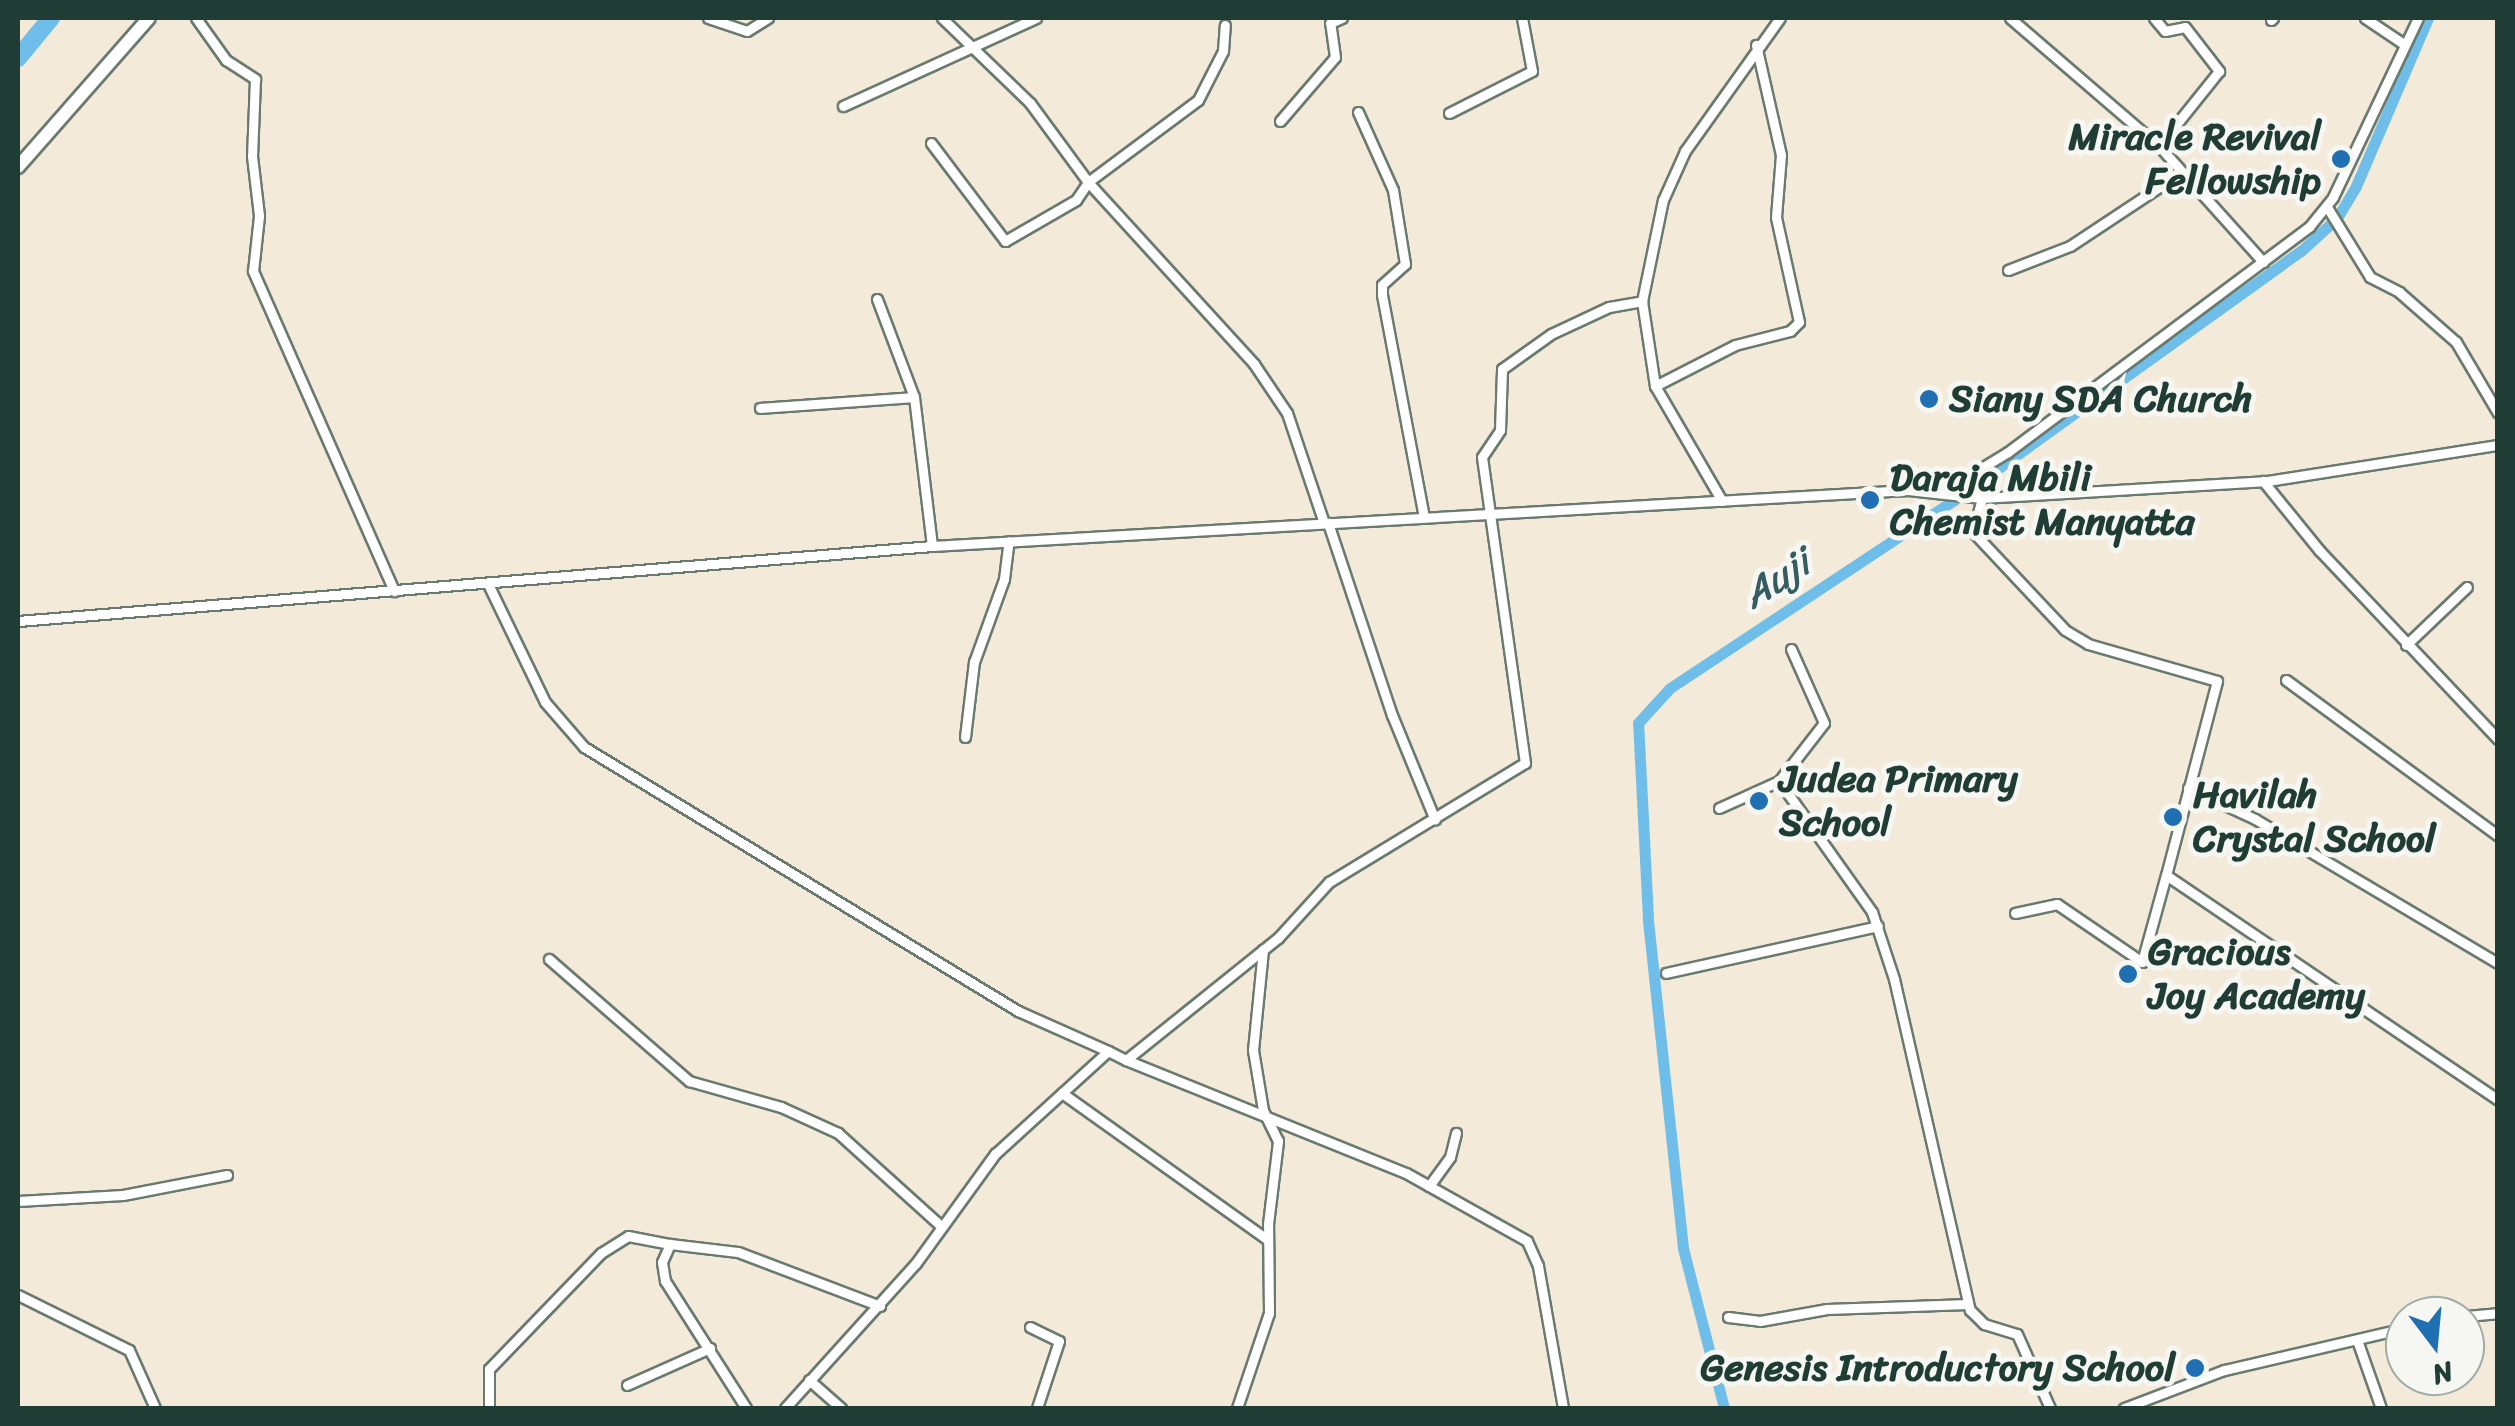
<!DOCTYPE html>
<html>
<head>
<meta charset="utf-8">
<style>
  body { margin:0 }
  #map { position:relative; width:2515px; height:1426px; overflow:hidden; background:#f3ead9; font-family:Sriracha,sans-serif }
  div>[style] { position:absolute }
  .canal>* { height:11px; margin:-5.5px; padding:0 5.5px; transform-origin:5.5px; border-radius:5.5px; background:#6fbee9 }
  .river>* { height:18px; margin:-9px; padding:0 9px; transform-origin:9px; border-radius:9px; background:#6fbee9 }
  .roads { filter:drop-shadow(2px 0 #697a6e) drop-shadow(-2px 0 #697a6e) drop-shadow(0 2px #697a6e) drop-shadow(0 -2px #697a6e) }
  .minor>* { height:9px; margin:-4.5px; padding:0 4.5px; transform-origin:4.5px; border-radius:4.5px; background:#fff }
  .secondary>* { height:12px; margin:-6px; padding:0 6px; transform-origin:6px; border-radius:6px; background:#fff }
  .dots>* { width:28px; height:28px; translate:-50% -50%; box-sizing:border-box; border:5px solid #f6f6f2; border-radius:50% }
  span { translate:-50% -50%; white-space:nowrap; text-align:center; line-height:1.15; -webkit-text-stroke:10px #f6f6f2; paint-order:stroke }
  .poi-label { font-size:38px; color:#1f3d34; font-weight:700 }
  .right { translate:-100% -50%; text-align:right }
  .left { translate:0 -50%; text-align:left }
  .water-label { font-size:40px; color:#335d61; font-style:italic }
  .frame { position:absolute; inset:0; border:20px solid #1f3d34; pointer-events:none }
  .north { position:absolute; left:2385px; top:1296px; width:100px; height:100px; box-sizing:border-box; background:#f6f6f2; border:2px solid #a0aca6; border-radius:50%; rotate:164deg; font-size:28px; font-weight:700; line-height:40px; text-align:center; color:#1f3d34 }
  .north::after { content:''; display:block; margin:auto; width:35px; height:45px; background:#1f6fb2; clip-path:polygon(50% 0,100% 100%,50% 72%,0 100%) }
</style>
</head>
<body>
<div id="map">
  <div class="canal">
    <i style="left:1724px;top:1408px;width:165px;rotate:-104.4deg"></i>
    <i style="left:1683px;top:1248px;width:332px;rotate:-96.1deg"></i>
    <i style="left:1648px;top:918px;width:195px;rotate:-92.9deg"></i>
    <i style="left:1638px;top:723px;width:47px;rotate:-47.6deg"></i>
    <i style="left:1670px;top:688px;width:341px;rotate:-33.5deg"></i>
    <i style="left:1954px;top:500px;width:427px;rotate:-35.7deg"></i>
    <i style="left:2301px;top:251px;width:49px;rotate:-42.5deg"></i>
    <i style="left:2337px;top:218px;width:37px;rotate:-59deg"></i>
    <i style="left:2356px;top:186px;width:183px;rotate:-66.8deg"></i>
  </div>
  <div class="river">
    <i style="left:18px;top:58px;width:52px;rotate:-50.5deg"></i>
  </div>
  <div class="roads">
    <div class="minor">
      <i style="left:196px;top:18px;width:52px;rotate:54.5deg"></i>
      <i style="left:226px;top:60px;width:35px;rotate:33deg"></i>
      <i style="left:255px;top:79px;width:77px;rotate:92.2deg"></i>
      <i style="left:252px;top:156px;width:60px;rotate:83.3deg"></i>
      <i style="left:259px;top:216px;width:55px;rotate:96.2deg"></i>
      <i style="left:253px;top:271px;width:350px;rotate:66.2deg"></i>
      <i style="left:708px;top:18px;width:41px;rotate:18.4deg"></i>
      <i style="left:747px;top:31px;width:25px;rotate:-32deg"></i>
      <i style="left:942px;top:18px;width:122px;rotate:44deg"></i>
      <i style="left:1030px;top:103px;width:98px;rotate:53.7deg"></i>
      <i style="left:1088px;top:182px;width:246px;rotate:47.6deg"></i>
      <i style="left:1254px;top:364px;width:59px;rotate:56deg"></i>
      <i style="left:1287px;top:413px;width:116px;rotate:71.4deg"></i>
      <i style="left:2010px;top:18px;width:196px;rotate:40.7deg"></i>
      <i style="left:2159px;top:146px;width:156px;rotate:48.1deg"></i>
      <i style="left:2154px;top:18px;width:17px;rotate:50deg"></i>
      <i style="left:2165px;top:31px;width:20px;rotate:-11deg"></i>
      <i style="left:2185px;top:27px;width:56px;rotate:52.3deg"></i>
      <i style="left:2219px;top:71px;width:96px;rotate:128.7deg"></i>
      <i style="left:2365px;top:18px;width:48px;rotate:34deg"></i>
      <i style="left:2271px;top:20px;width:3px;rotate:-45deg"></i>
      <i style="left:843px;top:106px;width:212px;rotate:-24.5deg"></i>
      <i style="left:1358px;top:112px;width:85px;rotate:65.8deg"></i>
      <i style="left:1393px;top:190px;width:75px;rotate:80.8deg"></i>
      <i style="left:1405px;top:264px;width:31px;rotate:138deg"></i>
      <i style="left:1382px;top:285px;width:10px;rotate:90deg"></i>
      <i style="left:1382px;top:295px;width:226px;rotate:79.3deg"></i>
      <i style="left:1449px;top:113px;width:93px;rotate:-26.8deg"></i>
      <i style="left:1532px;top:71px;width:54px;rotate:-100.7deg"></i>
      <i style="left:1280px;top:121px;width:84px;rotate:-49.3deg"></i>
      <i style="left:1335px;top:57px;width:34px;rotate:-98deg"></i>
      <i style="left:1330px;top:23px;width:13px;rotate:-23deg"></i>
      <i style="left:931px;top:143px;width:123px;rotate:52.9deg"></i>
      <i style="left:1005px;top:241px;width:82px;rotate:-30deg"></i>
      <i style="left:1076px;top:200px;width:22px;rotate:-56deg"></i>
      <i style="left:1088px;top:182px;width:137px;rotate:-36.7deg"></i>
      <i style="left:1198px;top:100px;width:55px;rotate:-63deg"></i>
      <i style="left:1223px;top:51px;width:26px;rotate:-86deg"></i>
      <i style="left:2327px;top:207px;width:82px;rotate:58.4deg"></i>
      <i style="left:2370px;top:277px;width:33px;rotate:27deg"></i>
      <i style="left:2399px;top:292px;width:76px;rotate:41.3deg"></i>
      <i style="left:2456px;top:342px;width:82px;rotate:59.4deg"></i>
      <i style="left:2008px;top:270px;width:66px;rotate:-21.2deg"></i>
      <i style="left:2070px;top:246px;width:134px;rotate:-33.5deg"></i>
      <i style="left:877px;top:299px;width:105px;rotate:69.3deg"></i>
      <i style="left:914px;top:397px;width:150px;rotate:83.1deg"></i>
      <i style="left:1655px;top:386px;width:90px;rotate:-27.1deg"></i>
      <i style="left:1735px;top:345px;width:57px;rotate:-14.3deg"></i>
      <i style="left:1790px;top:331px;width:13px;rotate:-45deg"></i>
      <i style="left:1799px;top:322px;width:107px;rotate:-102.4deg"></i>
      <i style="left:1776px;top:217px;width:62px;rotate:-85.4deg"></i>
      <i style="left:1781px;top:155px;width:113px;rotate:-102.8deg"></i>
      <i style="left:760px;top:408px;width:154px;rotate:-4.1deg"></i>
      <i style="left:2263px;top:481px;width:89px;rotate:50.9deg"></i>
      <i style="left:2319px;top:550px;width:260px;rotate:46.6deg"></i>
      <i style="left:1923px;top:490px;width:44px;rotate:-15.9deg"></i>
      <i style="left:1965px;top:478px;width:50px;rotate:-31.2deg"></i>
      <i style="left:2008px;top:452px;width:376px;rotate:-36.8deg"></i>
      <i style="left:2309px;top:227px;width:38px;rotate:-51deg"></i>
      <i style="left:2333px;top:197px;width:198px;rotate:-64.6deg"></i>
      <i style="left:1982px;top:498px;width:35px;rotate:105deg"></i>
      <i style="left:1973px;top:532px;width:134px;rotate:46.8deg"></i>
      <i style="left:2065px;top:630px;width:27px;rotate:31deg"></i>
      <i style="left:2088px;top:644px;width:134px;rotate:16deg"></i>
      <i style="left:2217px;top:681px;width:201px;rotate:104.7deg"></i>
      <i style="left:2166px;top:875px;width:401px;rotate:34.1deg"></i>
      <i style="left:1722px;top:501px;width:133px;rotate:-120.2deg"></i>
      <i style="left:1655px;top:386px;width:86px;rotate:-98.7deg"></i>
      <i style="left:1642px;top:301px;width:103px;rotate:-78.3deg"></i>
      <i style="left:1663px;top:200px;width:54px;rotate:-65.8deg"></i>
      <i style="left:1685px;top:151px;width:163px;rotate:-54.5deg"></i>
      <i style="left:1328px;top:523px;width:202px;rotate:71.6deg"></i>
      <i style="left:1392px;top:715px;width:113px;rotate:67.7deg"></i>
      <i style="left:488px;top:584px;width:131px;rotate:64.2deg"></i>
      <i style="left:545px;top:702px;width:60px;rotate:49.1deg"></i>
      <i style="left:584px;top:747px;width:508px;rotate:31.31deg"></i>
      <i style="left:1018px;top:1011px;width:98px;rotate:24deg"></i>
      <i style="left:18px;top:621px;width:917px;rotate:-4.69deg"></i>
      <i style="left:932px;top:546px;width:978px;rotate:-3.28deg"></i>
      <i style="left:1908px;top:490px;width:74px;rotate:6.2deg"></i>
      <i style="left:1982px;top:498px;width:286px;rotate:-3.4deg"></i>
      <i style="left:2267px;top:481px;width:234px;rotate:-8.9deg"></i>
      <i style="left:2406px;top:645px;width:84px;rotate:-43.6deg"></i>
      <i style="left:2286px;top:680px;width:263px;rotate:36.3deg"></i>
      <i style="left:965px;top:737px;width:76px;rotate:-83.2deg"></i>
      <i style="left:974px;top:662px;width:88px;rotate:-70.1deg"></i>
      <i style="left:1004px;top:579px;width:38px;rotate:-83deg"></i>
      <i style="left:1779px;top:781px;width:73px;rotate:-52.2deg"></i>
      <i style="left:1824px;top:723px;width:81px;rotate:-114deg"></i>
      <i style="left:2188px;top:788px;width:74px;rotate:24.8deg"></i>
      <i style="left:2255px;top:819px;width:282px;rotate:30.7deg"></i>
      <i style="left:1719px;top:808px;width:66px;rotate:-24.2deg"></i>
      <i style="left:1779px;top:781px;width:161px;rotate:54.6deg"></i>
      <i style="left:1872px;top:912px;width:71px;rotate:71.8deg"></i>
      <i style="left:1894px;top:979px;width:340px;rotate:77.1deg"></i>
      <i style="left:1970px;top:1310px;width:20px;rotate:45deg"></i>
      <i style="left:1984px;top:1324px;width:34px;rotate:17deg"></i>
      <i style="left:2017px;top:1334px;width:81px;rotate:66deg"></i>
      <i style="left:2015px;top:913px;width:43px;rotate:-12.1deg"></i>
      <i style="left:2057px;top:904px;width:103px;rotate:34.3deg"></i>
      <i style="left:2142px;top:962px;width:90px;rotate:-74.6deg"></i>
      <i style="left:549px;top:959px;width:186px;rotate:41.1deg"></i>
      <i style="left:689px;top:1081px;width:96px;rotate:15.8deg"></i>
      <i style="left:781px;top:1107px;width:63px;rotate:24.5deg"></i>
      <i style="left:838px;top:1133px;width:140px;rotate:42.1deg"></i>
      <i style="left:1666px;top:973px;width:217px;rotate:-12.5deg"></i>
      <i style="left:1126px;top:1060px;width:302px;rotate:22deg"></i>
      <i style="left:1406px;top:1173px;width:139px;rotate:29.3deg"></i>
      <i style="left:1527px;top:1241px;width:27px;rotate:66deg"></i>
      <i style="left:1538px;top:1266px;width:144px;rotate:80deg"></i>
      <i style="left:1062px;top:1093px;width:252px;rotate:35.5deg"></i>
      <i style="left:1429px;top:1186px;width:36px;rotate:-54deg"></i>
      <i style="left:1450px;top:1157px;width:25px;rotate:-76deg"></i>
      <i style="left:18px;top:1201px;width:105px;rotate:-3.3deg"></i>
      <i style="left:123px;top:1195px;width:106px;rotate:-10.9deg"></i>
      <i style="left:18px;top:1295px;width:124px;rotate:26.4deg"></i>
      <i style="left:129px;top:1350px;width:64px;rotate:65.9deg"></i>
      <i style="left:2465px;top:1316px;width:33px;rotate:-5deg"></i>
      <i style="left:1728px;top:1317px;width:32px;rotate:7deg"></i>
      <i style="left:1760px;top:1321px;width:68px;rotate:-10.2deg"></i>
      <i style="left:1827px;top:1309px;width:141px;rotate:-2deg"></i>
      <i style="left:1030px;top:1327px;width:32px;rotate:26deg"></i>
      <i style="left:1059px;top:1341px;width:71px;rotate:108.2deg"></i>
      <i style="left:2357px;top:1340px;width:72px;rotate:70.6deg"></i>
      <i style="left:809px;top:1380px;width:43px;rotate:41.2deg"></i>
      <i style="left:627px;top:1385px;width:91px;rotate:-24deg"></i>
      <i style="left:489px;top:1408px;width:39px;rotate:-90deg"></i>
      <i style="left:489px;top:1369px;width:161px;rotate:-46deg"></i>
      <i style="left:601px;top:1253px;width:32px;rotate:-32deg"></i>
      <i style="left:628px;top:1236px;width:43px;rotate:10.8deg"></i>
      <i style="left:746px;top:1408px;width:151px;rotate:-122.5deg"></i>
      <i style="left:665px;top:1281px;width:19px;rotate:-99deg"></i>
      <i style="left:662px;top:1262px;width:20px;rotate:-66deg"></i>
      <i style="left:670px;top:1244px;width:68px;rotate:6.7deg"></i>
      <i style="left:738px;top:1252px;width:152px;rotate:20.8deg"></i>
      <i style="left:785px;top:1408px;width:195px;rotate:-47.9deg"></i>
      <i style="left:916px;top:1263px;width:135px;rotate:-54.1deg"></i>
      <i style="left:995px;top:1154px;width:153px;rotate:-42.3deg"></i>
      <i style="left:1108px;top:1051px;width:20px;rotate:27deg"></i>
      <i style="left:1126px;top:1060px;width:195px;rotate:-38.8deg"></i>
      <i style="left:1278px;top:938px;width:76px;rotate:-47.7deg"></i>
      <i style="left:1329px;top:882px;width:229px;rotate:-31.3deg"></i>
      <i style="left:1525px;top:763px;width:309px;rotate:-98deg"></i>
      <i style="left:1482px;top:457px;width:32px;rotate:-56deg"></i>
      <i style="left:1500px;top:430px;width:61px;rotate:-88.1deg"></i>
      <i style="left:1502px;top:369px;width:60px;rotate:-35.5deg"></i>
      <i style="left:1551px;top:334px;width:64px;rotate:-25deg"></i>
      <i style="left:1609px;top:307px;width:34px;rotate:-10deg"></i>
      <i style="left:1237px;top:1408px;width:100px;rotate:-71.4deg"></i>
      <i style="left:1269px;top:1313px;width:89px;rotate:-90.6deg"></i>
      <i style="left:1268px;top:1224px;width:84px;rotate:-83.1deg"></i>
      <i style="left:1278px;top:1141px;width:34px;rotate:-116deg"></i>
      <i style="left:1263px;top:1110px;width:61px;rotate:-99.5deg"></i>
      <i style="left:1253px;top:1050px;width:101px;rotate:-84.3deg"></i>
      <i style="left:2124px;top:1408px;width:107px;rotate:-20.8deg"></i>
      <i style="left:2224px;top:1370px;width:186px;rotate:-13.1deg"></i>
    </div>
    <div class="secondary">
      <i style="left:18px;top:167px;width:198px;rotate:-48.7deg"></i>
    </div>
  </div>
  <div class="dots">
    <i style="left:2341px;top:159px;background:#1f6fb2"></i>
    <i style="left:1929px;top:399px;background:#1f6fb2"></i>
    <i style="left:1870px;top:500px;background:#1f6fb2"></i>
    <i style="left:1759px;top:801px;background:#1f6fb2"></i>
    <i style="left:2173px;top:817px;background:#1f6fb2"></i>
    <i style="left:2128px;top:974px;background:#1f6fb2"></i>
    <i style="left:2195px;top:1368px;background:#1f6fb2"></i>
  </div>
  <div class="poi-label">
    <span class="right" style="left:2321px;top:159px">Miracle Revival<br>Fellowship</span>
    <span class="left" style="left:1949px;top:399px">Siany SDA Church</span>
    <span class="left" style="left:1890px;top:500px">Daraja Mbili<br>Chemist Manyatta</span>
    <span class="left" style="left:1779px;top:801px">Judea Primary<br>School</span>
    <span class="left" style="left:2193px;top:817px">Havilah<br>Crystal School</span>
    <span class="left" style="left:2148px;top:974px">Gracious<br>Joy Academy</span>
    <span class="right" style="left:2175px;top:1368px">Genesis Introductory School</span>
  </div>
  <div class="water-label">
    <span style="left:1776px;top:579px;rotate:-33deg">Auji</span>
  </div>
  <div class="frame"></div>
  <div class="north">N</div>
</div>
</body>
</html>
